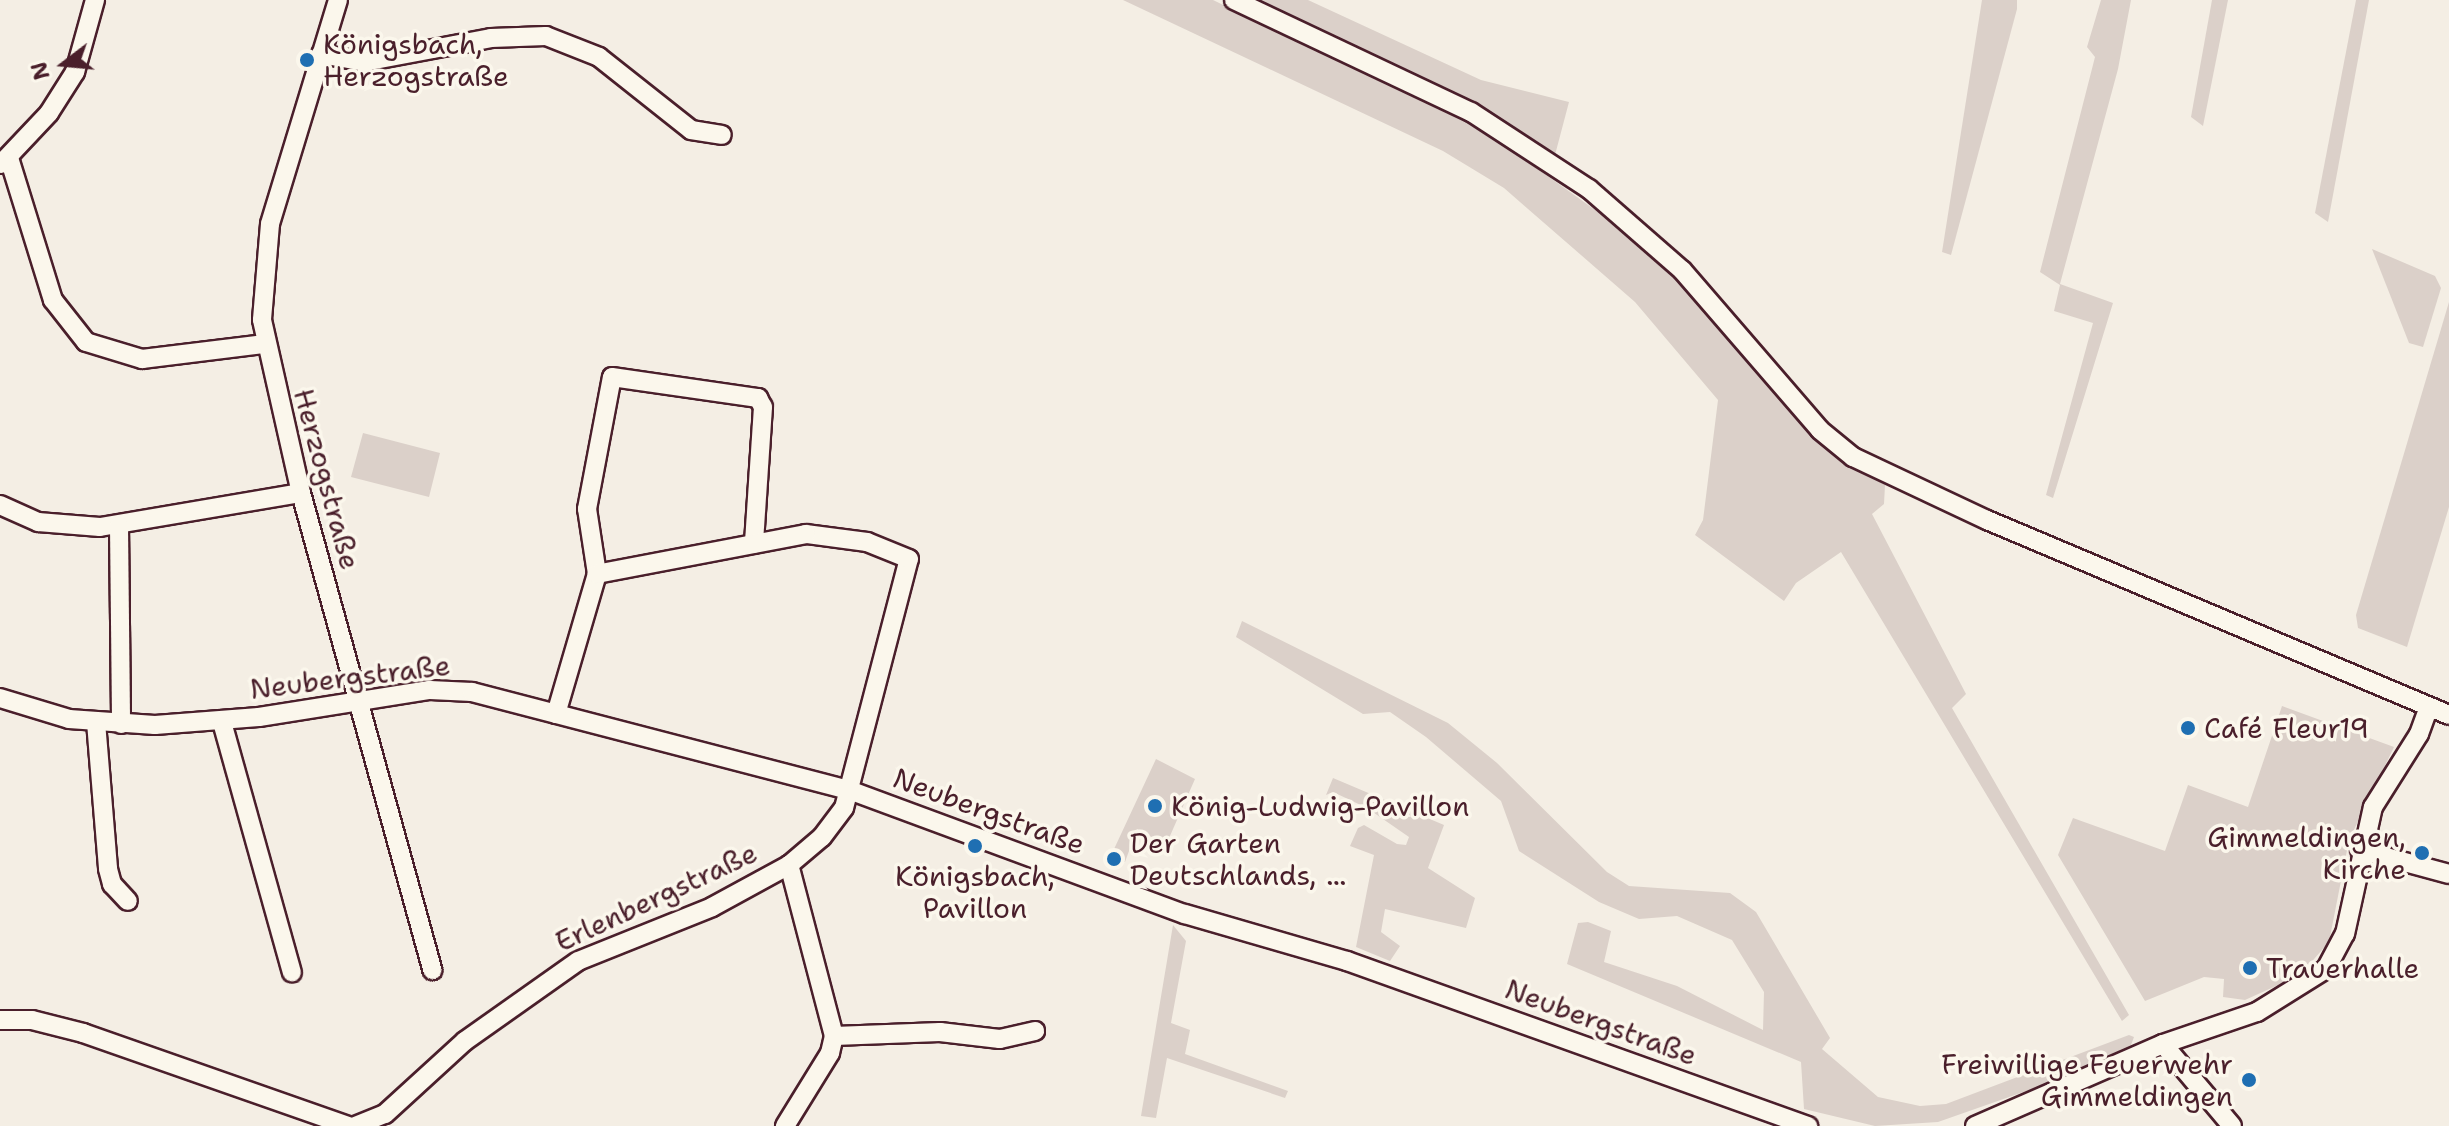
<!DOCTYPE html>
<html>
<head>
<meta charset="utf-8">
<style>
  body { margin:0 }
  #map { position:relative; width:2449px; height:1126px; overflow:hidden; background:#f4eee4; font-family:"Shantell Sans",sans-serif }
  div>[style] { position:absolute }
  .green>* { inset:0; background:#dbd0c9 }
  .roads { filter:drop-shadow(2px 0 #4a1f2b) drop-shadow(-2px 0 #4a1f2b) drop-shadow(0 2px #4a1f2b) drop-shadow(0 -2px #4a1f2b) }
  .minor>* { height:18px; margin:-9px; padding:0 9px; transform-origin:9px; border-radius:9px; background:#fbf7ec }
  .dots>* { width:22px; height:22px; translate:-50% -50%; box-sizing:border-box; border:4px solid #fbf7ec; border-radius:50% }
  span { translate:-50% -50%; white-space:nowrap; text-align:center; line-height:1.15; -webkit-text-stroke:7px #fbf7ec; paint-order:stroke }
  .poi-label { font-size:28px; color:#4a1f2b }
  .left { translate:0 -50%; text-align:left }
  .right { translate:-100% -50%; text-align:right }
  .street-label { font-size:28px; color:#4a1f2b }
  .north { position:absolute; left:24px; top:24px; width:80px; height:80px; -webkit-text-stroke:6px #fbf7ec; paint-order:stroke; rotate:254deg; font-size:22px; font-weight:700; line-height:32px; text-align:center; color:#4a1f2b }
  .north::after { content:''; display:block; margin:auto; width:28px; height:36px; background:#4a1f2b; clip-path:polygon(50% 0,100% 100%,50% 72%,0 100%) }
</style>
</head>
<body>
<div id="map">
  <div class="green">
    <i style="clip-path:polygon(1123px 0,1213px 0,1485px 131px,1637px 240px,1693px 296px,1802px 424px,1843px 461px,1885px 485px,1884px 504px,1872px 514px,1966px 694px,1952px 708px,2129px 1015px,2122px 1021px,1841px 552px,1796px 583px,1784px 601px,1695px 535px,1703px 520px,1718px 400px,1635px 302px,1504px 188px,1443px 151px)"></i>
    <i style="clip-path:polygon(1250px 0,1308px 0,1481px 80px,1569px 102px,1555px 155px,1475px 106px)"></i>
    <i style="clip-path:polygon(1982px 0,2017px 0,2017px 9px,1951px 255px,1942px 252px)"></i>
    <i style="clip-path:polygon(2101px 0,2131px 0,2118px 69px,2060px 284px,2113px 303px,2053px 498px,2046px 495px,2093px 323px,2054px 311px,2060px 285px,2040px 272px,2095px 57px,2087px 47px)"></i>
    <i style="clip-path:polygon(2212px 0,2228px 0,2203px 126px,2191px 117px)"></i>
    <i style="clip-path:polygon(2356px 0,2369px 0,2328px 222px,2315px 213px)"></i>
    <i style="clip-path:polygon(2372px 249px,2435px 276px,2441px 288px,2423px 347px,2409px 343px)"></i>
    <i style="clip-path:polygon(2449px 302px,2449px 507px,2407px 647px,2358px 628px,2356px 615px)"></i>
    <i style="clip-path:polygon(363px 433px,440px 453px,429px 497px,351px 477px)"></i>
    <i style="clip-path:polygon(1242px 621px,1448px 723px,1497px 763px,1607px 872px,1629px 886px,1730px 893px,1756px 912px,1830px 1038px,1822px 1049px,1878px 1097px,1920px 1106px,1946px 1104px,2129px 1035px,2134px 1037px,2131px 1045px,2046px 1084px,1938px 1122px,1875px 1126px,1804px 1109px,1801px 1062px,1567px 964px,1578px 923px,1588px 922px,1611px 931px,1604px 962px,1677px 986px,1763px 1030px,1764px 992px,1732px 940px,1677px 916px,1639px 919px,1599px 902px,1519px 851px,1501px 801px,1426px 737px,1390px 712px,1363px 714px,1236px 637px)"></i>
    <i style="clip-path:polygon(2282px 706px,2394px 747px,2349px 840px,2329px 942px,2300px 975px,2245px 1000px,2223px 997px,2224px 979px,2204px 977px,2145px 1001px,2058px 855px,2073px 818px,2165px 851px,2188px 785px,2248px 807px)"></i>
    <i style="clip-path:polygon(1156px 759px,1195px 779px,1166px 845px,1137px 829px,1125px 862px,1108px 862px)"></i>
    <i style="clip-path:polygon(1333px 778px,1444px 825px,1428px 868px,1475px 898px,1466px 928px,1385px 909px,1381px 932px,1400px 946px,1390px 961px,1356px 947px,1374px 855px,1350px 846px,1358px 828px,1364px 825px,1397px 844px,1406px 845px,1409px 837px,1367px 808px,1333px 792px,1326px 795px)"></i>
    <i style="clip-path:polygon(1173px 925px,1186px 941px,1171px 1023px,1190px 1030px,1185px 1054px,1288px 1091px,1285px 1098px,1167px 1058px,1156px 1118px,1141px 1116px)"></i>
  </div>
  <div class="roads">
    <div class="minor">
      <i style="left:338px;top:0;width:234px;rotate:106.9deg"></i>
      <i style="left:270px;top:224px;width:96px;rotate:94.8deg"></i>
      <i style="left:262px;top:320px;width:177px;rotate:77.3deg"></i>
      <i style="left:301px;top:493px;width:495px;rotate:74.6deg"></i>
      <i style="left:1234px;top:0;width:262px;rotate:25.3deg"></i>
      <i style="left:1471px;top:112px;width:141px;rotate:33.1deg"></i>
      <i style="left:1589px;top:189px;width:123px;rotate:41.1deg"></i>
      <i style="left:1682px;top:270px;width:211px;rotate:49.2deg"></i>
      <i style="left:1820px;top:430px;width:43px;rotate:39.3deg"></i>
      <i style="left:1853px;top:457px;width:148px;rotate:25.2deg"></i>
      <i style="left:1987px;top:520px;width:501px;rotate:22.88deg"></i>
      <i style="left:321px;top:54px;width:44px;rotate:10.5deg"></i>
      <i style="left:364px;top:62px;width:129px;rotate:-10.7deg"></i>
      <i style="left:491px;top:38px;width:55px;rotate:-2.1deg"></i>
      <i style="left:546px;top:36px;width:57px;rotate:21.6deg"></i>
      <i style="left:599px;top:57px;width:117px;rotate:38.4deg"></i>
      <i style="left:691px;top:130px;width:31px;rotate:9deg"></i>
      <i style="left:9px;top:158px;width:149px;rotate:72.8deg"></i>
      <i style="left:53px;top:300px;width:53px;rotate:51.8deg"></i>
      <i style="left:86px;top:342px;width:59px;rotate:16.9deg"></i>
      <i style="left:142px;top:359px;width:124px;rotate:-7deg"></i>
      <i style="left:1px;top:164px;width:70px;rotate:-46.7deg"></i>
      <i style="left:49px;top:113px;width:49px;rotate:-57.6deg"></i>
      <i style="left:75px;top:72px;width:75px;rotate:-74.5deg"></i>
      <i style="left:0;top:505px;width:42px;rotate:24.1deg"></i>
      <i style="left:38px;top:522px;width:62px;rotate:4.6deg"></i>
      <i style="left:100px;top:527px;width:204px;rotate:-9.6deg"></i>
      <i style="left:119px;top:526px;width:198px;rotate:89.4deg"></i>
      <i style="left:0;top:698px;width:72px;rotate:16.9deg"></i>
      <i style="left:69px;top:719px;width:86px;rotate:4deg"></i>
      <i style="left:155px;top:725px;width:104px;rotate:-4.4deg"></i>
      <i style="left:259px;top:717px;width:173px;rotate:-9deg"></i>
      <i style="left:430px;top:690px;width:42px;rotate:2.7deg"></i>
      <i style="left:472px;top:692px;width:390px;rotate:14.6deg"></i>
      <i style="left:849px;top:790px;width:358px;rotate:20.3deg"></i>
      <i style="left:1185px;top:914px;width:169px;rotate:16.2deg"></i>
      <i style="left:1347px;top:961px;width:490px;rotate:19.7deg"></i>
      <i style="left:556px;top:714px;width:146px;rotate:-73.7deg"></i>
      <i style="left:597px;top:574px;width:66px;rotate:-98.7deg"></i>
      <i style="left:587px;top:509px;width:134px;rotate:-79.3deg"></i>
      <i style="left:612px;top:377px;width:148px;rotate:8.2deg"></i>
      <i style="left:758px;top:398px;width:10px;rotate:61deg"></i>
      <i style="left:763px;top:407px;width:137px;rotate:93.8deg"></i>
      <i style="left:96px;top:722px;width:147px;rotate:85.3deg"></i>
      <i style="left:108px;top:869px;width:16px;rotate:75deg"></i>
      <i style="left:112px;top:884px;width:23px;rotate:47deg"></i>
      <i style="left:222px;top:722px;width:260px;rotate:74.4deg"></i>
      <i style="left:2360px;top:850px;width:92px;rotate:15.1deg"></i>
      <i style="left:0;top:1020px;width:32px"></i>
      <i style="left:32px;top:1020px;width:53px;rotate:14.3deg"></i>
      <i style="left:83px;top:1033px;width:281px;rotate:19.3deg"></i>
      <i style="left:834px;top:1036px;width:106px;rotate:-2.2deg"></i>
      <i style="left:940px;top:1032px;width:60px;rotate:6.7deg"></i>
      <i style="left:1000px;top:1039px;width:36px;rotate:-13deg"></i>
      <i style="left:2163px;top:1044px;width:107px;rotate:49.9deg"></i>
      <i style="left:355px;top:1126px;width:32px;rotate:-22deg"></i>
      <i style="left:385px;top:1114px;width:108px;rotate:-42.4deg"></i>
      <i style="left:465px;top:1041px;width:138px;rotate:-35.3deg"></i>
      <i style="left:578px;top:961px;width:144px;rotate:-21.9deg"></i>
      <i style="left:712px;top:907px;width:88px;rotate:-28.6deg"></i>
      <i style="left:789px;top:865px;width:43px;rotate:-40.3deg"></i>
      <i style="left:822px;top:837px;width:36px;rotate:-53deg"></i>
      <i style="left:844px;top:808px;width:257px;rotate:-75.4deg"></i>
      <i style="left:909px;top:559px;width:45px;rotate:-158deg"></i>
      <i style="left:867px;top:542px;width:62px;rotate:-172.5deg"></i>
      <i style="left:806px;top:534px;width:213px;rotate:169.2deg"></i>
      <i style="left:785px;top:1126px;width:86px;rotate:-58.3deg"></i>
      <i style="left:830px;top:1053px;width:17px;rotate:-77deg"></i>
      <i style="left:834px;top:1036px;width:177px;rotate:-104.7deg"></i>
      <i style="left:1975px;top:1126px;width:205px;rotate:-23.6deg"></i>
      <i style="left:2163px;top:1044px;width:99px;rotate:-18.8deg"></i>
      <i style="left:2257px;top:1012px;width:81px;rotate:-31.9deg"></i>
      <i style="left:2326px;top:969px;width:40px;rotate:-62deg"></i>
      <i style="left:2345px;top:934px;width:130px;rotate:-77.6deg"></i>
      <i style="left:2373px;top:807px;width:86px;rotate:-57.8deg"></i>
      <i style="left:2419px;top:734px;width:29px;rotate:-70deg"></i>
    </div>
  </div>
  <div class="dots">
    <i style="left:307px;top:60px;background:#1f6fb2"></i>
    <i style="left:2188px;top:728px;background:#1f6fb2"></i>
    <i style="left:1155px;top:806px;background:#1f6fb2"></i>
    <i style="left:975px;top:846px;background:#1f6fb2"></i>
    <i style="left:2422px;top:853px;background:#1f6fb2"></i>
    <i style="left:1114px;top:859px;background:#1f6fb2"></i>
    <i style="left:2250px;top:968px;background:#1f6fb2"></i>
    <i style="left:2249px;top:1080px;background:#1f6fb2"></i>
  </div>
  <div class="poi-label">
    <span class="left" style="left:323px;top:60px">Königsbach,<br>Herzogstraße</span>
    <span class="left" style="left:2204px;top:728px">Café Fleur19</span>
    <span class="left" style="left:1171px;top:806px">König-Ludwig-Pavillon</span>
    <span class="right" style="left:2406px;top:853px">Gimmeldingen,<br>Kirche</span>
    <span class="left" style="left:1130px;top:859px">Der Garten<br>Deutschlands, ...</span>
    <span style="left:975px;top:892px">Königsbach,<br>Pavillon</span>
    <span class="left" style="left:2266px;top:968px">Trauerhalle</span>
    <span class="right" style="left:2233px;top:1080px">Freiwillige Feuerwehr<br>Gimmeldingen</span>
  </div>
  <div class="street-label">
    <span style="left:327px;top:479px;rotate:75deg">Herzogstraße</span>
    <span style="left:350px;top:677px;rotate:-7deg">Neubergstraße</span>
    <span style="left:989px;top:811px;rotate:20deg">Neubergstraße</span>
    <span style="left:656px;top:897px;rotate:-25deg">Erlenbergstraße</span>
    <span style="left:1601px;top:1022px;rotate:20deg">Neubergstraße</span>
  </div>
  <div class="north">N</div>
</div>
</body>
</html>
